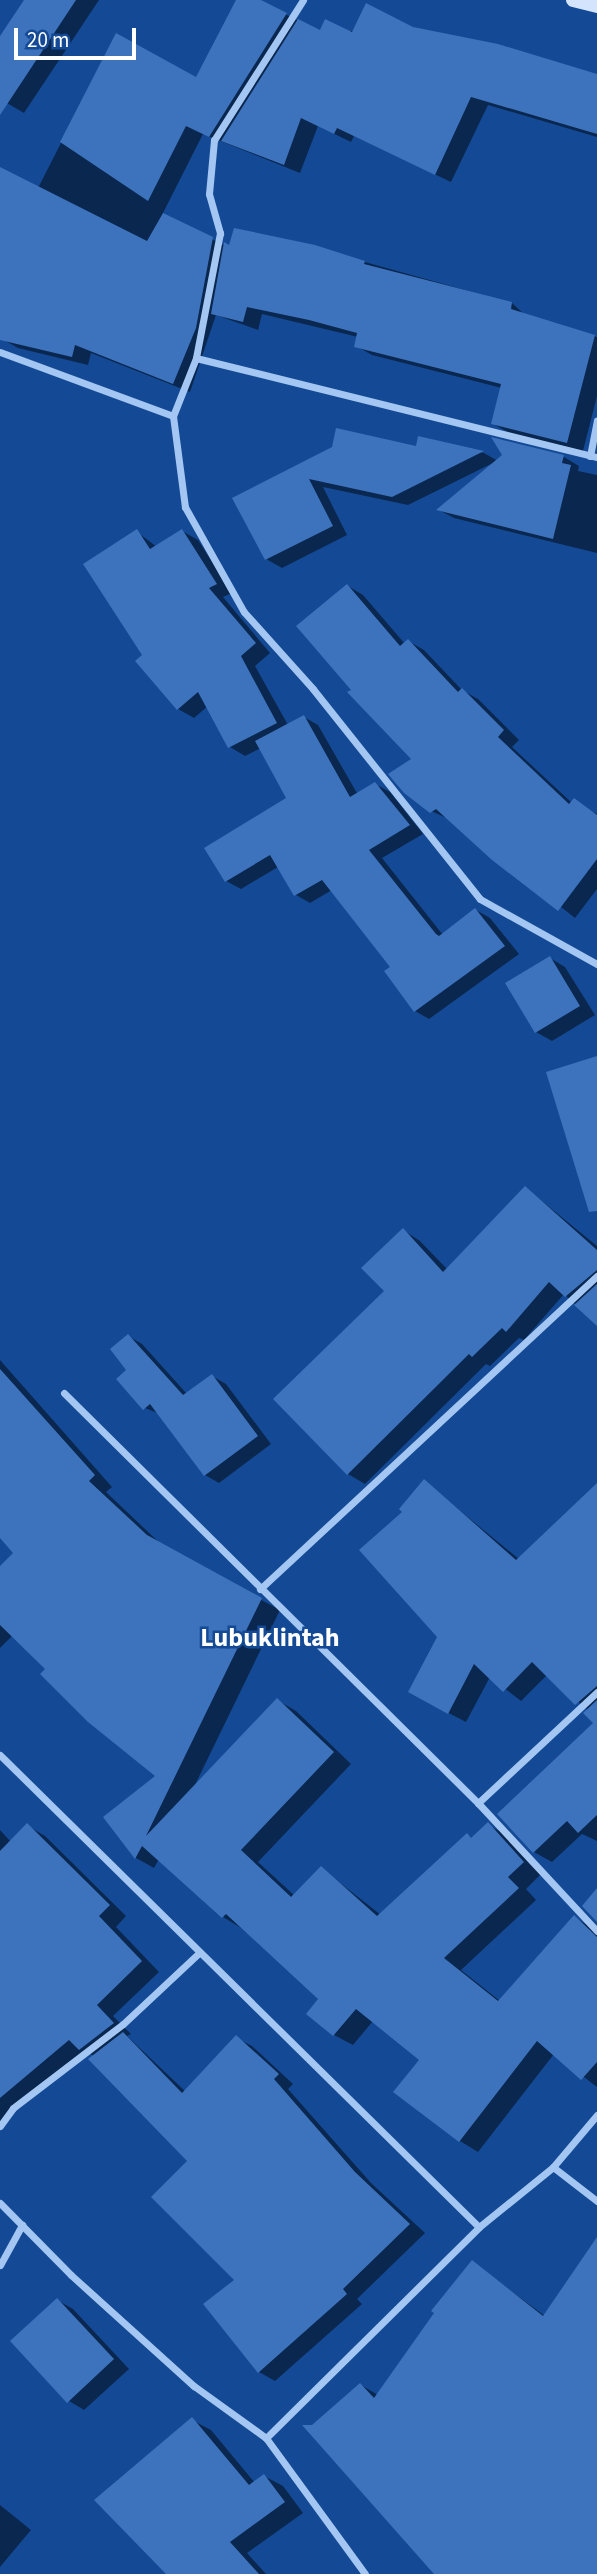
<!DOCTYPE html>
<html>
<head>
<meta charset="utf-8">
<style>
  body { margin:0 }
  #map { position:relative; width:597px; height:2574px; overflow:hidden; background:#144a95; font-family:"Source Sans 3",sans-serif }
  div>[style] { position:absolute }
  .shadow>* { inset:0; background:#0007 }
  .building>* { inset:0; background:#3d73bd }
  .street>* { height:7px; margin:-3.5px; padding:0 3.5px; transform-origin:3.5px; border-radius:3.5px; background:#a4c6f2 }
  .secondary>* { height:14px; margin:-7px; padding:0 7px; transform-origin:7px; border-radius:7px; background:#d3e4fc }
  span { translate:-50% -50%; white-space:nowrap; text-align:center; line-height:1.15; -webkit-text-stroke:5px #144a95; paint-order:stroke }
  .quarter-label { font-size:26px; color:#fff; font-weight:700 }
  .scale { position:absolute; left:14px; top:28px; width:122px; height:32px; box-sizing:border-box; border:4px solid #fff; border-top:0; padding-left:9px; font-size:21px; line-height:24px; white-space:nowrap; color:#fff; -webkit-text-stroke:5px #144a95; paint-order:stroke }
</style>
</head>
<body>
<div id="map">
  <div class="shadow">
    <i style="clip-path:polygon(26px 0,99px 0,24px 113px,0 99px,0 39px)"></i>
    <i style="clip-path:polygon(238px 0,257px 0,321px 32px,412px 29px,597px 75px,597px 137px,488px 105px,451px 182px,354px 136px,351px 142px,318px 126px,300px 173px,203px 134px,162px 215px,226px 246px,365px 262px,512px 303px,526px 316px,597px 337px,597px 396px,583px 451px,508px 432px,493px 424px,502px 388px,372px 355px,356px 346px,358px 337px,262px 314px,258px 330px,216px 315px,190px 392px,91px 353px,88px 365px,18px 348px,2px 339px,0 169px,38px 188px,116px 35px,197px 79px)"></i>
    <i style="clip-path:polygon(419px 438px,484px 453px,498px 461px,505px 456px,494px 440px,564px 457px,579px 466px,578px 471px,597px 475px,597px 553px,454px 518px,439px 510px,495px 462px,408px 505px,323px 487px,347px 535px,282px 568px,266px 559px,235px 498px,417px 448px)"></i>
    <i style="clip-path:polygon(182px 531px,198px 540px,232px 593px,223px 597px,270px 653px,255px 666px,288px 725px,304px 717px,318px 725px,358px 795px,375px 784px,390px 792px,423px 834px,382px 858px,443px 935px,476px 910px,490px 918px,519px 954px,429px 1019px,415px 1011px,392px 967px,332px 890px,310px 903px,296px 895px,278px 867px,241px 889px,226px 881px,206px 849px,288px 799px,261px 748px,245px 756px,230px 747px,208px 706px,194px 718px,178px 709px,137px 661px,144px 656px,137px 532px,157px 547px)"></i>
    <i style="clip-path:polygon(348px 586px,363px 595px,405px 644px,408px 641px,424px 650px,462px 690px,478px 699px,519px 740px,512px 747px,572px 803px,597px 814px,597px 889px,575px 918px,449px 819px,431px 811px,414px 760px,354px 691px)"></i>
    <i style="clip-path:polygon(550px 958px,565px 967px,595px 1015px,552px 1041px,536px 1032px)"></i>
    <i style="clip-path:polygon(526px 1188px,597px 1246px,597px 1324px,564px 1294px,524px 1340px,519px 1338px,490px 1366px,486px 1364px,365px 1484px,348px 1474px,403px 1230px,420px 1241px,448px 1270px)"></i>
    <i style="clip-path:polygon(128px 1336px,142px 1344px,187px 1394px,212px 1376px,226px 1384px,271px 1444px,219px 1483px,205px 1475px,160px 1414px,145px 1408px,128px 1371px)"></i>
    <i style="clip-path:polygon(0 1360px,112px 1487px,106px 1492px,164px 1547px,280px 1610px,194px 1787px,277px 1700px,296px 1711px,351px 1764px,258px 1862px,295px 1896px,321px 1868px,381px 1915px,467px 1836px,473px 1839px,488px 1825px,507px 1835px,542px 1873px,526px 1889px,536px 1900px,461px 1970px,500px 2001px,574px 1917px,592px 1928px,597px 1933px,597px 2087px,554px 2054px,478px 2152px,460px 2141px,421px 2059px,373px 2021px,353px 2045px,334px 2035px,308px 2013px,320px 1998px,241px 1928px,223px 1917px,159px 1859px,154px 1868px,136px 1858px,105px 1817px,158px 1776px,13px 1635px,0 1648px,0 1568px,15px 1553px,0 1536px)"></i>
    <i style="clip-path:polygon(425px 1482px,519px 1559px,597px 1484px,597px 1841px,582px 1834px,552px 1862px,534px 1852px,499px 1814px,596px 1723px,589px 1711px,547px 1675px,521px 1701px,490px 1677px,466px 1722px,427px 1702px,439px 1637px,405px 1512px)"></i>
    <i style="clip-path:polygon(28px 1826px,45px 1836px,126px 1916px,116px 1927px,159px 1972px,113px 2016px,131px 2034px,127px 2036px,186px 2092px,236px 2038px,252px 2046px,293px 2084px,288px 2089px,371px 2183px,425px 2233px,357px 2299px,362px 2304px,275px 2381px,259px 2372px,237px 2280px,190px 2161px,94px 2056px,85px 2051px,0 2123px,0 1830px,11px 1842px)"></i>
    <i style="clip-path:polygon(597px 2251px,597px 2574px,435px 2574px,361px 2385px,378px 2395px,472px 2262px,545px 2316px)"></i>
    <i style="clip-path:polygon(57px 2300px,73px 2309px,129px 2369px,84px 2410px,69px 2401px)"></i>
    <i style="clip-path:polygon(192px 2420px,211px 2430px,255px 2483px,264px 2476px,283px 2486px,303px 2513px,247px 2553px,266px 2574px,169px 2574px)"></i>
    <i style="clip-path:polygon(0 2505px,31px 2530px,0 2567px)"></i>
  </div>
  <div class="building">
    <i style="clip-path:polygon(24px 0,76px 0,0 115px,0 36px)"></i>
    <i style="clip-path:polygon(236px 0,261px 0,287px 13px,209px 137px,186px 126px,148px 201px,60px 142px,116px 33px,196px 77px)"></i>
    <i style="clip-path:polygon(366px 3px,413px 27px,498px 44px,597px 74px,597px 134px,471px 97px,435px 175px,337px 128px,334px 134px,301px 118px,284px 165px,221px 141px,298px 19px,320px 30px,325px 19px,352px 32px)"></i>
    <i style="clip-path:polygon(0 167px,147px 241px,163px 213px,213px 237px,196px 328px,173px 384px,75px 345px,72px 357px,0 340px)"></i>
    <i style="clip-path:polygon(234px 228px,315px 245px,365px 261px,364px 264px,512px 302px,511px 309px,595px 335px,567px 443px,491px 424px,501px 384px,354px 347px,357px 333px,309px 320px,247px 307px,243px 322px,211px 314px,224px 242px,229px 245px)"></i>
    <i style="clip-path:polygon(336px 428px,416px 446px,418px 436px,484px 451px,392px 497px,309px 479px,333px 526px,265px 560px,232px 498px,332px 447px)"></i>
    <i style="clip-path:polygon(491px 437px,564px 455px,562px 463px,571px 465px,553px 539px,436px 510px,502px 455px)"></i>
    <i style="clip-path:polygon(137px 529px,150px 549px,182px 529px,217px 584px,209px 588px,256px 643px,241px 656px,277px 723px,228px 748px,198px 692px,177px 710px,135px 661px,142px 655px,83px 564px)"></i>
    <i style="clip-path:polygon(347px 584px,400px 646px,408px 639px,458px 692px,462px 688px,504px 730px,498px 737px,569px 804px,574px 798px,597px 815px,597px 859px,558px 911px,492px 860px,436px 809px,430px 813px,404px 793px,388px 774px,411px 759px,347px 692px,351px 690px,296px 626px)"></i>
    <i style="clip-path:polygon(304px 715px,350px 797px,375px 782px,410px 825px,369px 850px,436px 934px,439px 936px,475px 908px,505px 946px,414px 1012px,384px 971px,390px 967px,322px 880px,294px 896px,270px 855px,225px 882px,204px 848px,286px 798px,255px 741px)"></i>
    <i style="clip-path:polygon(550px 956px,580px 1006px,535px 1033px,505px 983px)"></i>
    <i style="clip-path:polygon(597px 1056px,597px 1211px,589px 1212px,546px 1072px)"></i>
    <i style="clip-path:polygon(525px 1186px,597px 1250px,597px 1270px,565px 1297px,549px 1282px,506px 1332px,502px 1328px,472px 1357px,469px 1354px,347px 1475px,273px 1399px,384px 1291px,361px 1268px,403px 1228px,443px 1272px)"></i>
    <i style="clip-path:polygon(597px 1284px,597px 1326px,574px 1305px)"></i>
    <i style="clip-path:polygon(128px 1334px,183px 1395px,212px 1374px,258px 1436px,204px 1476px,150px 1404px,143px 1410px,116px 1379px,126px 1370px,110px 1349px)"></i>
    <i style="clip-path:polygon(0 1369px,95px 1475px,89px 1481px,147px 1535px,262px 1598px,146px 1836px,277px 1698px,334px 1752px,241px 1850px,291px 1897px,321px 1866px,377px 1916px,467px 1833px,471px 1838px,488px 1822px,524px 1862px,508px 1877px,519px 1888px,444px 1958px,498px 2001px,574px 1915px,597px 1937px,597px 2062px,581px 2080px,537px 2041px,459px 2142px,393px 2092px,419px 2060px,356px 2009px,333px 2036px,306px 2014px,318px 1999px,226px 1914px,222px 1918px,142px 1846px,135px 1859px,103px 1817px,155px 1776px,88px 1722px,40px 1674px,45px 1669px,0 1625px,0 1566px,13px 1553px,0 1538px)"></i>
    <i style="clip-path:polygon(424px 1479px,516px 1560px,597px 1483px,597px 1686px,575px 1705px,532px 1662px,503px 1692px,474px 1664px,448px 1714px,408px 1692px,437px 1637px,359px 1550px,402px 1512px,399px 1509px)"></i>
    <i style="clip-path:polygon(597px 1700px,597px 1815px,578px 1833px,567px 1821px,533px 1853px,497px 1814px,593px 1723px,583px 1713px)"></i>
    <i style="clip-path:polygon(27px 1823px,110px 1905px,99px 1916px,142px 1961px,97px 2005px,114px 2023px,79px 2050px,69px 2040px,0 2098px,0 1851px)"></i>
    <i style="clip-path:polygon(597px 1888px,597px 1922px,582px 1906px)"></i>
    <i style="clip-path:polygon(123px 2032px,182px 2093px,236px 2035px,279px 2074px,274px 2079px,355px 2172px,410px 2224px,343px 2289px,347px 2294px,258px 2373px,203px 2304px,234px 2280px,151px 2197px,187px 2161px,88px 2059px)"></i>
    <i style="clip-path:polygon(597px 2237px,597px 2574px,434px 2574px,302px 2425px,312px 2425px,360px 2383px,374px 2398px,434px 2313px,431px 2311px,472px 2260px,543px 2316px)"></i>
    <i style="clip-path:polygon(57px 2298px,114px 2359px,67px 2403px,10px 2341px)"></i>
    <i style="clip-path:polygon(192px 2417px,249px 2485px,264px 2474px,285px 2502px,230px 2542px,259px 2574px,166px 2574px,94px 2500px)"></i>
  </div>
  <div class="street">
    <i style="left:303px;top:0;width:166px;rotate:122.4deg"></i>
    <i style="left:214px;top:140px;width:54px;rotate:95.3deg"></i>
    <i style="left:209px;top:194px;width:41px;rotate:74.2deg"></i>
    <i style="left:220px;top:233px;width:127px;rotate:100.9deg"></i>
    <i style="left:196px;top:358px;width:62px;rotate:111.6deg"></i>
    <i style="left:173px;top:416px;width:92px;rotate:82.5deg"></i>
    <i style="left:185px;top:507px;width:120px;rotate:60.7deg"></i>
    <i style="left:244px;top:612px;width:103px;rotate:48.1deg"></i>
    <i style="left:313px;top:689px;width:268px;rotate:51.5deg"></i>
    <i style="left:480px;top:899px;width:134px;rotate:29.1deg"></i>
    <i style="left:0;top:352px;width:184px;rotate:20.3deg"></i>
    <i style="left:196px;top:358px;width:413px;rotate:13.9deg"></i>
    <i style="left:590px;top:456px;width:36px;rotate:-79deg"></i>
    <i style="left:64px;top:1393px;width:583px;rotate:44.72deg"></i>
    <i style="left:478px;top:1803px;width:175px;rotate:47.1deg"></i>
    <i style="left:260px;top:1589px;width:460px;rotate:-42.9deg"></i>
    <i style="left:0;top:1755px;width:672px;rotate:44.58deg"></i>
    <i style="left:479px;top:2227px;width:95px;rotate:-39deg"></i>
    <i style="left:553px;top:2167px;width:68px;rotate:-49.8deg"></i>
    <i style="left:478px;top:1803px;width:163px;rotate:-43deg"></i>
    <i style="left:0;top:2126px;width:22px;rotate:-54deg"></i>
    <i style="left:13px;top:2108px;width:138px;rotate:-37.4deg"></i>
    <i style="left:123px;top:2024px;width:105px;rotate:-43.1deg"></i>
    <i style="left:553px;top:2167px;width:56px;rotate:37.7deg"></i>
    <i style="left:0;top:2203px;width:101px;rotate:45.4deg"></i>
    <i style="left:71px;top:2275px;width:166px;rotate:42.1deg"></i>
    <i style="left:194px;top:2386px;width:89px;rotate:35.8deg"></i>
    <i style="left:266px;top:2438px;width:300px;rotate:-44.7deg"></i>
    <i style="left:0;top:2265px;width:46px;rotate:-61.2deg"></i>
    <i style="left:266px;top:2438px;width:168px;rotate:53.9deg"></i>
  </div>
  <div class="secondary">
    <i style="left:573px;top:0;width:25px;rotate:14deg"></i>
  </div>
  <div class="quarter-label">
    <span style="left:270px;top:1638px">Lubuklintah</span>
  </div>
  <div class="scale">20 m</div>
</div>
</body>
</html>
